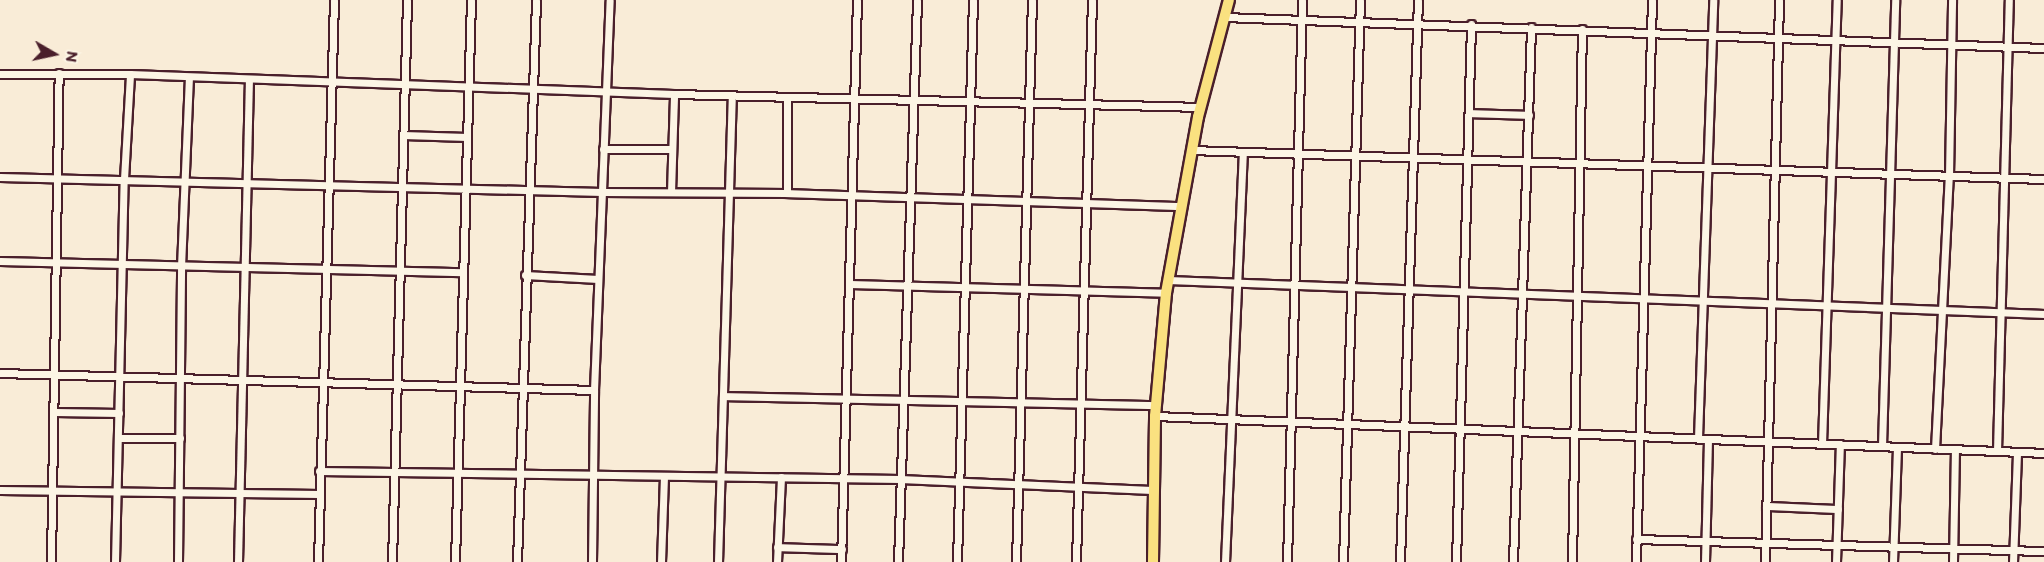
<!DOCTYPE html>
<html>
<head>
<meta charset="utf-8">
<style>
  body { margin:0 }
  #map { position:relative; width:2044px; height:562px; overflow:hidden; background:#f9ecd7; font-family:Itim,sans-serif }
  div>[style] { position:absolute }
  .roads { filter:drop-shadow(2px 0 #4a1f2b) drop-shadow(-2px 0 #4a1f2b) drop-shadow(0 2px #4a1f2b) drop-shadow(0 -2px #4a1f2b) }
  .street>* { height:7px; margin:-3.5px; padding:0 3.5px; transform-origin:3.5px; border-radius:3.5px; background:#fcf5e5 }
  .primary>* { height:10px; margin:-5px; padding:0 5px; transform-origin:5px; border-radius:5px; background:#fae180 }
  span { translate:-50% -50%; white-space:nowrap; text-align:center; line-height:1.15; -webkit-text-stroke:4.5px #fcf5e5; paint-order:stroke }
  .north { position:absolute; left:24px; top:24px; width:60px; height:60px; -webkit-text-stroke:4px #fcf5e5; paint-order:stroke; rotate:99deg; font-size:16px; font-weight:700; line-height:24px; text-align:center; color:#4a1f2b }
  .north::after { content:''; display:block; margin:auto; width:21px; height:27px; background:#4a1f2b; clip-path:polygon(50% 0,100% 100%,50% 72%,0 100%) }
</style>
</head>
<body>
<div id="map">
  <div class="roads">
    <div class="street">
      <i style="left:1224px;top:17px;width:821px;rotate:2.17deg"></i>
      <i style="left:0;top:74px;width:130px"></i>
      <i style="left:130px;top:74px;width:544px;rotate:2.11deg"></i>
      <i style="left:674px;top:94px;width:527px;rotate:1.41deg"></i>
      <i style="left:1469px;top:113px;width:60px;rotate:1.9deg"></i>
      <i style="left:403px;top:135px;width:64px;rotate:1.8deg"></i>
      <i style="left:603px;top:149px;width:69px"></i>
      <i style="left:1191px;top:150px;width:853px;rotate:1.95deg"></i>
      <i style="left:0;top:177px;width:602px;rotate:1.43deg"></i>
      <i style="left:602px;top:192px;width:185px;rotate:0.3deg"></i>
      <i style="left:787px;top:193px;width:393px;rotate:1.9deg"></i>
      <i style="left:671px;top:192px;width:98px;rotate:-88.2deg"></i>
      <i style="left:787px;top:193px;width:96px;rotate:-90deg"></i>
      <i style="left:0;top:261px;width:463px;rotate:1.4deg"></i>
      <i style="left:525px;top:275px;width:73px;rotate:3.1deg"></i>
      <i style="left:1168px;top:280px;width:877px;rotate:2.22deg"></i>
      <i style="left:850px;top:284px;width:316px;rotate:1.6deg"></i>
      <i style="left:0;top:373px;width:594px;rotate:1.64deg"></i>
      <i style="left:723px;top:396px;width:433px;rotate:1.2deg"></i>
      <i style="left:55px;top:412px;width:64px;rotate:0.9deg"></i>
      <i style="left:1155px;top:416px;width:890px;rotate:2.38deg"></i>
      <i style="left:119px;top:438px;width:61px"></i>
      <i style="left:1698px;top:438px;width:438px;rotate:-88deg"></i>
      <i style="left:1822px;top:444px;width:444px;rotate:-88.1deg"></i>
      <i style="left:1882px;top:446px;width:446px;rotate:-88.3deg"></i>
      <i style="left:1935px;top:449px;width:273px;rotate:-87.1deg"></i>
      <i style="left:1949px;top:176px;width:176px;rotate:-89deg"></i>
      <i style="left:1997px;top:451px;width:451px;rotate:-88.5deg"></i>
      <i style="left:319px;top:471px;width:581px;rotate:0.79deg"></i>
      <i style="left:900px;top:479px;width:252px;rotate:2.5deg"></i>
      <i style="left:0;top:490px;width:319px;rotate:0.7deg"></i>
      <i style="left:1766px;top:506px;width:72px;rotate:2.4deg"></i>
      <i style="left:1636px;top:539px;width:408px;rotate:1.7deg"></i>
      <i style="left:777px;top:547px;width:65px;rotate:1.8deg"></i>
      <i style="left:51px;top:562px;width:489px;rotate:-89.1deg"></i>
      <i style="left:115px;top:562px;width:383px;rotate:-88.7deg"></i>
      <i style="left:124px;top:179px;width:105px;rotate:-86.7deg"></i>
      <i style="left:178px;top:562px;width:295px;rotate:-89.4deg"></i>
      <i style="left:181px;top:267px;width:190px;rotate:-87.6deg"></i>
      <i style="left:238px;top:562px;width:483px;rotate:-88.7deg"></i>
      <i style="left:318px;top:562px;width:562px;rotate:-88.37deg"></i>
      <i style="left:392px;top:562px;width:562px;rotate:-88.47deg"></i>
      <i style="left:455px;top:562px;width:562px;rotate:-88.37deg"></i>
      <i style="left:517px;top:562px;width:562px;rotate:-88.06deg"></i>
      <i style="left:592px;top:562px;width:172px;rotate:-89.3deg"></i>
      <i style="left:594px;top:390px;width:390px;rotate:-87.7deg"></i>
      <i style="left:661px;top:562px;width:85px;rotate:-88deg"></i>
      <i style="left:718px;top:562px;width:466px;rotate:-88.3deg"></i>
      <i style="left:777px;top:562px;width:85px;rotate:-87.3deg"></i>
      <i style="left:841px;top:562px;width:562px;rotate:-88.37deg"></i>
      <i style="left:898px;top:562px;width:562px;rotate:-88.06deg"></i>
      <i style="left:957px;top:562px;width:562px;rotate:-88.37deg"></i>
      <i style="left:1016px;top:562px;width:562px;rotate:-88.37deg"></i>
      <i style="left:1076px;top:562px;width:562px;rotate:-88.37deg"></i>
      <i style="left:1225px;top:562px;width:410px;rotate:-87.5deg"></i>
      <i style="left:1287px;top:562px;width:562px;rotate:-88.47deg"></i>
      <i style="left:1343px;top:562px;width:562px;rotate:-88.27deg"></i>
      <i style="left:1400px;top:562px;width:562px;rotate:-88.17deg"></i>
      <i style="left:1456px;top:562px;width:538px;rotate:-88.4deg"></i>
      <i style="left:1513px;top:562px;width:535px;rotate:-88.07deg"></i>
      <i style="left:1572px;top:562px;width:533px;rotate:-88.93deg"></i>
      <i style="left:1636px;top:562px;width:562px;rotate:-88.37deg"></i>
      <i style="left:1705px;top:562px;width:123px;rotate:-88.6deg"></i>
      <i style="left:1765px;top:562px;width:562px;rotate:-88.57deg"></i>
      <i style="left:1836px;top:562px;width:118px;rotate:-88.1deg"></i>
      <i style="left:1893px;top:562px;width:115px;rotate:-88deg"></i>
      <i style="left:1953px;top:562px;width:112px;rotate:-89deg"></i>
      <i style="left:2013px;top:562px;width:110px;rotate:-87.9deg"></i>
    </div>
    <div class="primary">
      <i style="left:1153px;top:562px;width:146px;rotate:-89.2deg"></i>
      <i style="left:1155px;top:416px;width:123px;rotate:-84.9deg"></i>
      <i style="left:1166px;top:293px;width:179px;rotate:-79.7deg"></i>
      <i style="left:1198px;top:117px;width:121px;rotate:-75.2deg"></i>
    </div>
  </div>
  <div class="north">N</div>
</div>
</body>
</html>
